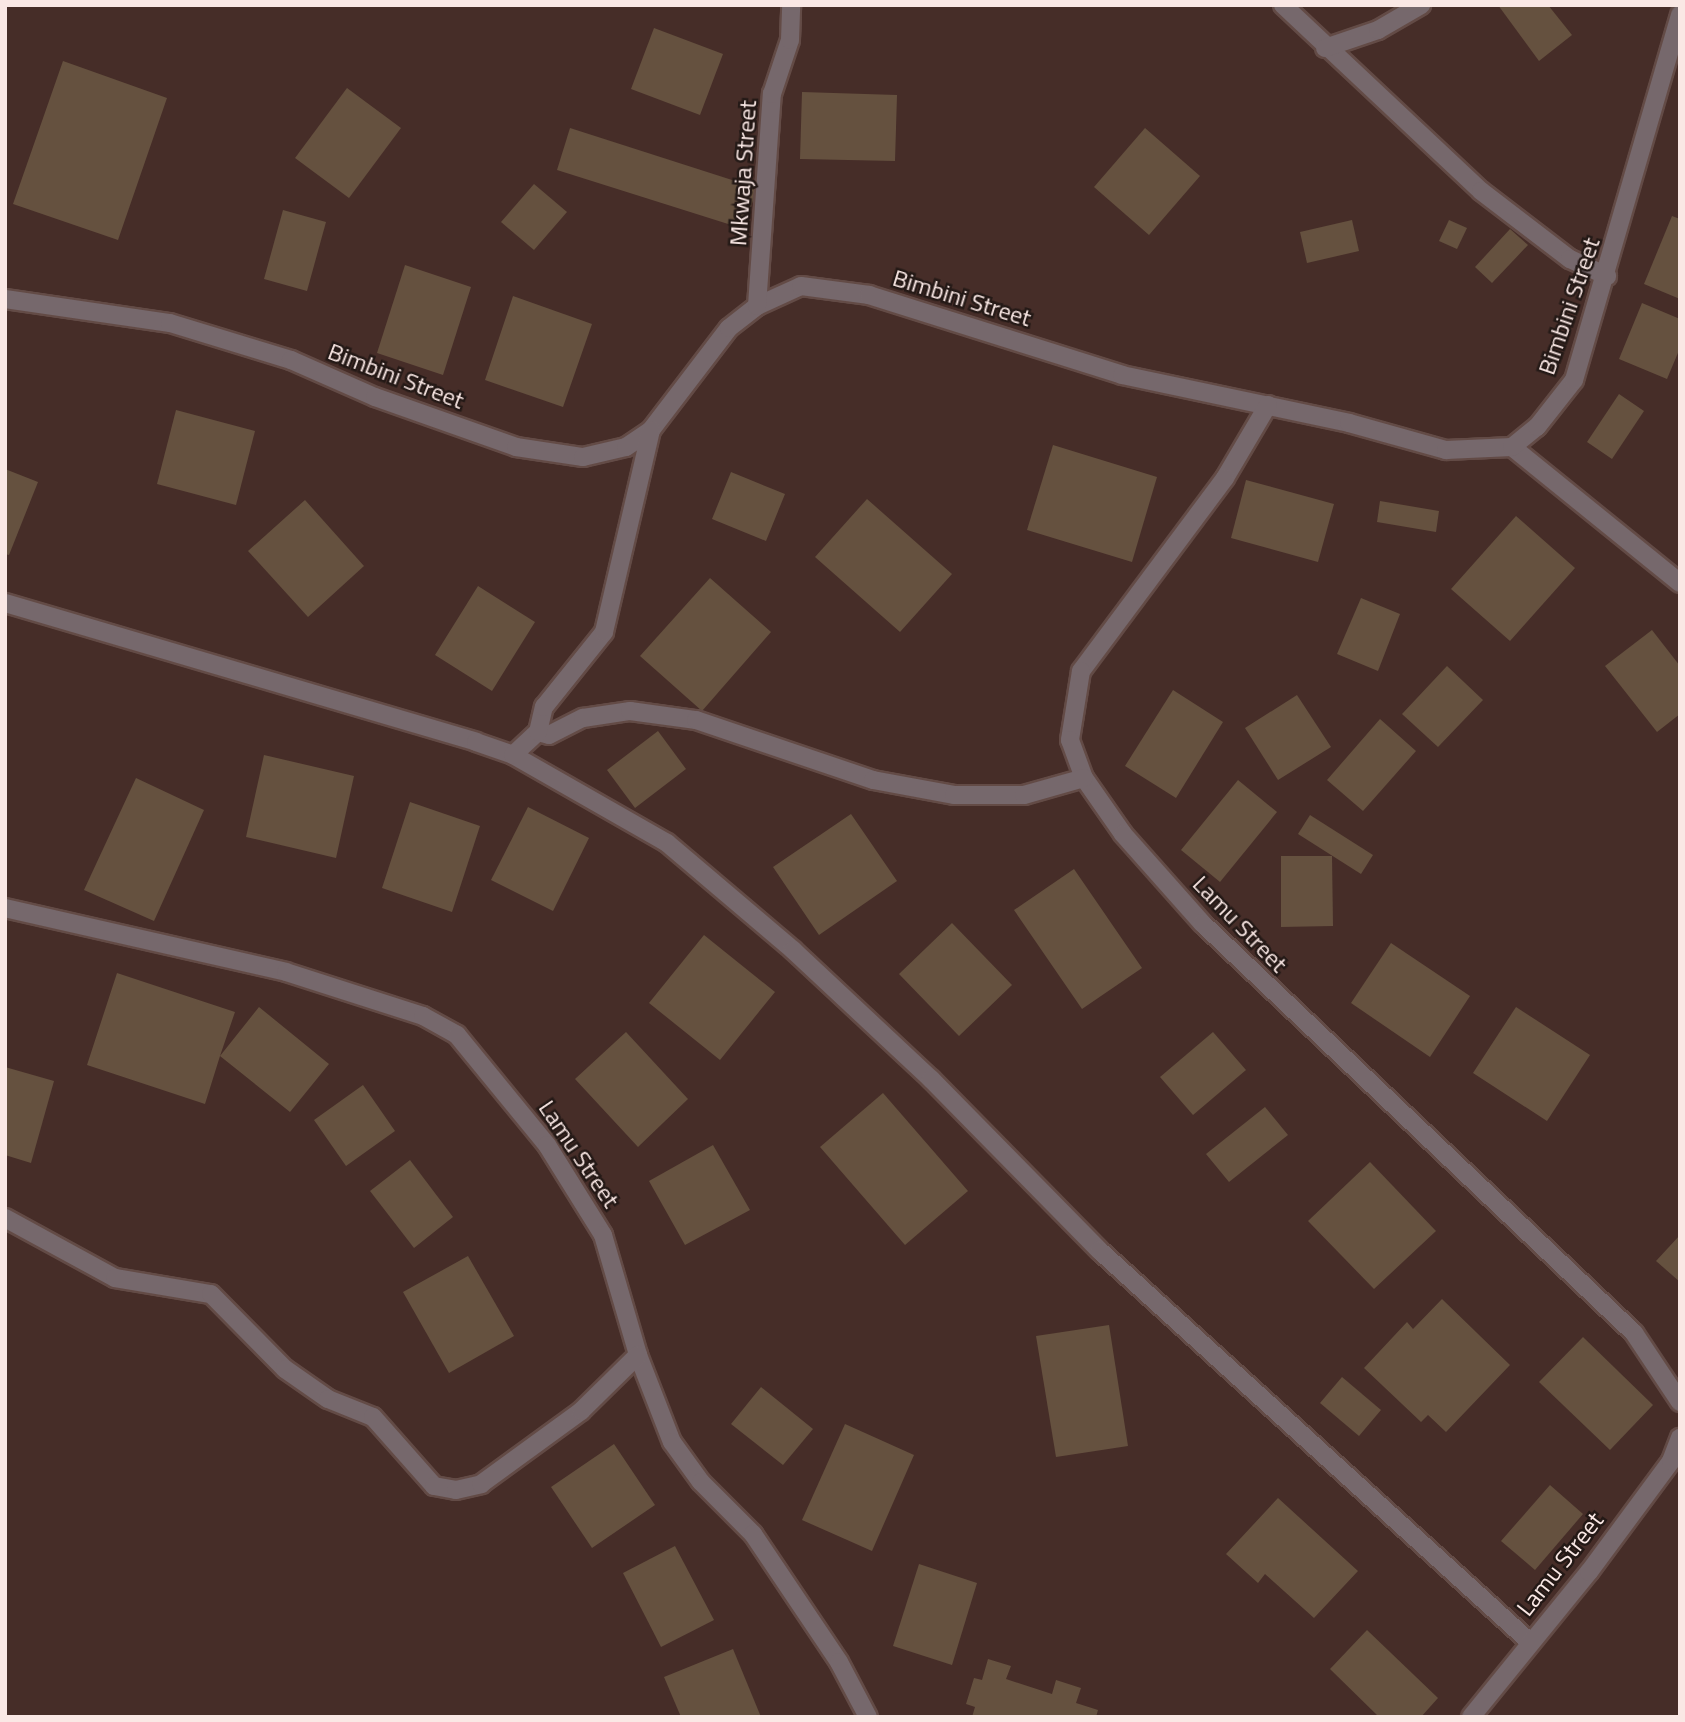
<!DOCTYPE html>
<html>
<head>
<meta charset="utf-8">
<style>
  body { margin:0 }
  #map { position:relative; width:1685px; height:1722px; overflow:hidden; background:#462d28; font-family:"Titillium Web",sans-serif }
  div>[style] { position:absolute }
  .building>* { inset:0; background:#65513f }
  .roads { filter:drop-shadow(2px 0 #634b46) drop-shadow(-2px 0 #634b46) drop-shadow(0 2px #634b46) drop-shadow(0 -2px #634b46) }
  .service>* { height:18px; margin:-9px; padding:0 9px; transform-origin:9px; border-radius:9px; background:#76686c }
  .minor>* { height:18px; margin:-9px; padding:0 9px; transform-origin:9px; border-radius:9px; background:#76686c }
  span { translate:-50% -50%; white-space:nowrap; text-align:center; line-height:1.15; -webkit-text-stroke:5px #241916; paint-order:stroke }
  .street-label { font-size:24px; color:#fae8e5 }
  .frame { position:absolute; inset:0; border:7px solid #fae8e5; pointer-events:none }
</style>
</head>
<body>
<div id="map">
  <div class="building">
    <i style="clip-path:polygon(1498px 5px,1548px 5px,1572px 35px,1539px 61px)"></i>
    <i style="clip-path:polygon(654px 28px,723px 54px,700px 115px,631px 89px)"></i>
    <i style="clip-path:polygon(63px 61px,167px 98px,118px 240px,13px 204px)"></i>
    <i style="clip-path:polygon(347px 88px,401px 128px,349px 198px,295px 158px)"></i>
    <i style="clip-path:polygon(802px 92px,897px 95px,895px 161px,800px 159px)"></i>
    <i style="clip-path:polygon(570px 128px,757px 188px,744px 229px,557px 170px)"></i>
    <i style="clip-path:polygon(1145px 128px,1200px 176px,1149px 235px,1094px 187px)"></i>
    <i style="clip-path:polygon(534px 184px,567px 212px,534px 250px,501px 222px)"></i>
    <i style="clip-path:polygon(283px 210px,326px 222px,307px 291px,264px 279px)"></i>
    <i style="clip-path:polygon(1672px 216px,1680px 219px,1680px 299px,1644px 284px)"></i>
    <i style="clip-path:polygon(1352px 220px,1359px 251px,1307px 263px,1300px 232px)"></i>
    <i style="clip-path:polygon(1449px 220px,1467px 228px,1457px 249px,1439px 241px)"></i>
    <i style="clip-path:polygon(1510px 229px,1528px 245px,1492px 283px,1475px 267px)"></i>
    <i style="clip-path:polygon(405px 265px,471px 287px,443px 375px,377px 353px)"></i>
    <i style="clip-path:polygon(513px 296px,592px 324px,563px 407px,485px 380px)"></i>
    <i style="clip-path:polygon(1642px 303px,1680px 319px,1680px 348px,1667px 379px,1619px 359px)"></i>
    <i style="clip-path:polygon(1619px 394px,1644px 411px,1612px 459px,1587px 442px)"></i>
    <i style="clip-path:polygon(176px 410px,255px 431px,236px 505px,157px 484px)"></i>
    <i style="clip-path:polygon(1053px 445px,1157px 477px,1132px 562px,1027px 530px)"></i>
    <i style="clip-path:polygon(5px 469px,38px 482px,9px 555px,5px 554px)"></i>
    <i style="clip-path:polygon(731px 472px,785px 494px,766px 541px,712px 519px)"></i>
    <i style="clip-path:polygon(1246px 480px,1334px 504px,1318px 562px,1231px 538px)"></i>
    <i style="clip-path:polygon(867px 499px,952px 574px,900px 632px,815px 557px)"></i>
    <i style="clip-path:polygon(305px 500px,364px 566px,308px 617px,248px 551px)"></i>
    <i style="clip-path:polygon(1380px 501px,1439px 511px,1436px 532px,1377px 522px)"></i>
    <i style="clip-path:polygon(1516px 516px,1575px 568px,1510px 641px,1451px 589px)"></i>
    <i style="clip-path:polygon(710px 578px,771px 632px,702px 711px,640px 656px)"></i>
    <i style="clip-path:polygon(478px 586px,535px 622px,492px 691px,435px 655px)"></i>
    <i style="clip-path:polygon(1361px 598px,1400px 614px,1378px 671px,1337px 654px)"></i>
    <i style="clip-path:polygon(1652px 630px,1680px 666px,1680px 714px,1657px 732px,1605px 666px)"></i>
    <i style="clip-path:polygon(1447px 666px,1483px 700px,1438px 747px,1402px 714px)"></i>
    <i style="clip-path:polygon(1173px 690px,1223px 722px,1176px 798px,1125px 766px)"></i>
    <i style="clip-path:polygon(1297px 695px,1331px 747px,1278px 780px,1245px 728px)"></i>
    <i style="clip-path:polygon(1380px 719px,1416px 751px,1363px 811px,1327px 780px)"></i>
    <i style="clip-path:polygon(658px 731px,686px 769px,635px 808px,607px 770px)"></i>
    <i style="clip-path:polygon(264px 755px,354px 776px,336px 858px,246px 837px)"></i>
    <i style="clip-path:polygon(136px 778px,204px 810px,154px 921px,84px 890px)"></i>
    <i style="clip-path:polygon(1238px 780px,1277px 812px,1220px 882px,1181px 850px)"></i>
    <i style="clip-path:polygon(410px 802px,480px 826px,452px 912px,382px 888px)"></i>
    <i style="clip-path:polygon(528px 807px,589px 838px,553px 911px,491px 880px)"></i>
    <i style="clip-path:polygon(851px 814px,897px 881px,819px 935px,773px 867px)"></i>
    <i style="clip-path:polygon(1310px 815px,1373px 855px,1361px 874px,1298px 834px)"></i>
    <i style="clip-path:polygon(1281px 856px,1332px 856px,1333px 926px,1281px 927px)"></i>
    <i style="clip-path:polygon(1074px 869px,1142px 968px,1082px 1009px,1014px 910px)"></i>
    <i style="clip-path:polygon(952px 923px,1012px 985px,959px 1036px,899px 974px)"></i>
    <i style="clip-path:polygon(704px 935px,775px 992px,720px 1060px,649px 1003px)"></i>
    <i style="clip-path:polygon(1391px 943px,1470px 996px,1430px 1057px,1351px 1003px)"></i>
    <i style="clip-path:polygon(117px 973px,235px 1012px,220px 1056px,259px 1007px,329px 1064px,290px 1112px,220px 1056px,205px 1104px,87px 1065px)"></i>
    <i style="clip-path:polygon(1516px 1007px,1590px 1055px,1547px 1121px,1473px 1073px)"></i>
    <i style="clip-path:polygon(626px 1032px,688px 1099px,638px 1147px,575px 1079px)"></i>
    <i style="clip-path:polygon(1213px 1032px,1246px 1070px,1193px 1115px,1160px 1077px)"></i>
    <i style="clip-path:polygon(5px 1067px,54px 1081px,31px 1163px,5px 1155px)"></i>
    <i style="clip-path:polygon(363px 1085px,395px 1131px,346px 1166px,314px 1120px)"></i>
    <i style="clip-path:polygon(883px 1093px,968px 1191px,905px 1245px,820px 1147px)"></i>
    <i style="clip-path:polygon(1265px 1107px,1288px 1135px,1229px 1182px,1206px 1154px)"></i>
    <i style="clip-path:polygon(713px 1145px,750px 1210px,685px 1245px,649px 1181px)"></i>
    <i style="clip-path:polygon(410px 1160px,453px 1217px,414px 1248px,370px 1191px)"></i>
    <i style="clip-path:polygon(1370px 1162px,1436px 1231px,1374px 1289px,1308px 1221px)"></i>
    <i style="clip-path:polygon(1680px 1235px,1680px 1282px,1656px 1261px)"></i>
    <i style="clip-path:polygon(468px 1256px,514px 1336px,449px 1373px,403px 1292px)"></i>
    <i style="clip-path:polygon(1442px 1299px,1510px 1365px,1446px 1432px,1428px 1415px,1421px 1422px,1364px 1368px,1407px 1322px,1413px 1329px)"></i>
    <i style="clip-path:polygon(1109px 1325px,1128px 1446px,1056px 1457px,1036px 1336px)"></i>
    <i style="clip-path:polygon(1583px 1337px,1653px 1405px,1610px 1450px,1539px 1382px)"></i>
    <i style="clip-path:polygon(1342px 1377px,1381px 1410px,1359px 1436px,1320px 1403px)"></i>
    <i style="clip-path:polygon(761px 1387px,813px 1429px,783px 1465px,731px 1424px)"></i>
    <i style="clip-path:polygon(845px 1424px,914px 1455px,872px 1551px,802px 1520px)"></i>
    <i style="clip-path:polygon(614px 1444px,655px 1505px,592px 1548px,551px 1487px)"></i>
    <i style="clip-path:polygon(1550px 1485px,1583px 1514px,1535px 1570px,1501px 1541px)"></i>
    <i style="clip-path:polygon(1278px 1498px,1358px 1571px,1314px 1618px,1265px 1574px,1258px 1583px,1226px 1554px)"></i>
    <i style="clip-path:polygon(675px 1546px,714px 1620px,661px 1647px,623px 1573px)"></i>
    <i style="clip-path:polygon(919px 1564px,977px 1583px,952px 1665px,893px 1646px)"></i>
    <i style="clip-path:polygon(1367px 1630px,1438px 1698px,1421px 1717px,1379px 1717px,1330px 1669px)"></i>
    <i style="clip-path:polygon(733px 1649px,761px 1717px,681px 1717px,664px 1677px)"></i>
    <i style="clip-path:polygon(988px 1659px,1011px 1666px,1006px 1679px,1052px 1694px,1056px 1680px,1081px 1688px,1076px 1703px,1098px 1710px,1096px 1717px,972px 1717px,975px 1707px,966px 1704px,974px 1678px,982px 1680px)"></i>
  </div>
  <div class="roads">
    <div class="service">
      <i style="left:1512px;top:447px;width:216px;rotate:39deg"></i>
    </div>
    <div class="minor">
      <i style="left:1283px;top:5px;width:272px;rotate:43.2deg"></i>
      <i style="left:1481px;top:191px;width:112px;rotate:37.4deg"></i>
      <i style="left:1570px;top:259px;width:41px;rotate:24.7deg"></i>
      <i style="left:1325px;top:48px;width:56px;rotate:-18.8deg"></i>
      <i style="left:1378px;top:30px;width:50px;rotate:-30.2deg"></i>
      <i style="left:5px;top:299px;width:167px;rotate:8.3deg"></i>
      <i style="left:170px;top:323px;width:127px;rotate:17deg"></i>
      <i style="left:291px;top:360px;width:92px;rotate:23.8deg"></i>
      <i style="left:375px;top:397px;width:150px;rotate:19.5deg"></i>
      <i style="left:516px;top:447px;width:68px;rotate:8.5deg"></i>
      <i style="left:583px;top:457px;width:44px;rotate:-13.1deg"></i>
      <i style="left:626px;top:447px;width:30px;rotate:-34deg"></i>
      <i style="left:651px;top:430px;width:128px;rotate:-52.6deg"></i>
      <i style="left:729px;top:328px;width:36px;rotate:-38deg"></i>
      <i style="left:757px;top:306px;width:48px;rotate:-24.4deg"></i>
      <i style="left:801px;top:286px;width:69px;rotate:7.5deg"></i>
      <i style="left:869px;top:295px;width:265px;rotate:17.5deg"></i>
      <i style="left:1122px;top:375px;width:232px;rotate:11.9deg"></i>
      <i style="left:1349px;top:423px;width:101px;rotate:15.6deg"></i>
      <i style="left:1446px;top:450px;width:66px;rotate:-2.6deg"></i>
      <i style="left:1512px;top:447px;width:32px;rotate:-39deg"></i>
      <i style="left:1537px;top:427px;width:60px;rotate:-51.8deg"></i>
      <i style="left:1574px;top:380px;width:381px;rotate:-73.8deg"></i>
      <i style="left:757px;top:306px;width:213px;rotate:-86deg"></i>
      <i style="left:772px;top:94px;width:57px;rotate:-71.6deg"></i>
      <i style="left:790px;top:40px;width:35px;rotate:-88deg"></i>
      <i style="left:1268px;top:405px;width:85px;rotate:120.5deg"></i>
      <i style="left:1225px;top:478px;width:241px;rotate:126.7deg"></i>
      <i style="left:1081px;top:671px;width:70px;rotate:99.1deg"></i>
      <i style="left:1070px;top:740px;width:40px;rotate:69.8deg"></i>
      <i style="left:1084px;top:778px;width:68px;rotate:55.1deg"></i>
      <i style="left:1123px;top:834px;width:119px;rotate:48.4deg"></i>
      <i style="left:1202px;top:923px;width:596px;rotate:43.5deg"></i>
      <i style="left:1634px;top:1333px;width:83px;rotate:56.3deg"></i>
      <i style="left:5px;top:603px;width:491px;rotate:16.4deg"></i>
      <i style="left:476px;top:742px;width:39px;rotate:19deg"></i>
      <i style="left:513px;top:755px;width:177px;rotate:29.7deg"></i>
      <i style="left:667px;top:843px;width:165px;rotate:40.3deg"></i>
      <i style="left:793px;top:950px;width:189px;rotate:43.1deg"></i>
      <i style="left:931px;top:1079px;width:240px;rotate:45.5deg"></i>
      <i style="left:1099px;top:1250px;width:583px;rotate:42.29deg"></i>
      <i style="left:538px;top:732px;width:11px;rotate:15deg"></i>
      <i style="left:549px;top:735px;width:38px;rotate:-27deg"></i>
      <i style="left:583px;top:718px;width:48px;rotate:-8.5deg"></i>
      <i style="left:630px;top:711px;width:67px;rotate:7.8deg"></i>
      <i style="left:696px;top:720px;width:187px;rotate:18.7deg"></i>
      <i style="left:873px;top:780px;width:82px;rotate:10.5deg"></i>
      <i style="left:954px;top:795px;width:70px"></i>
      <i style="left:1024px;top:795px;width:62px;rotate:-15.8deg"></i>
      <i style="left:513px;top:755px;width:34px;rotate:-43deg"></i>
      <i style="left:538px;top:732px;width:26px;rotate:-77deg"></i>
      <i style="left:544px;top:707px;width:96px;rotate:-51.3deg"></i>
      <i style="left:604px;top:632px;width:207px;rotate:-76.9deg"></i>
      <i style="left:5px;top:908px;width:288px;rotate:12.8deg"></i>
      <i style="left:286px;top:972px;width:144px;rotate:17.8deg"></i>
      <i style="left:423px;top:1016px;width:39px;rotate:29deg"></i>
      <i style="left:457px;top:1035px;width:142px;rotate:50.7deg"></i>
      <i style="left:547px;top:1145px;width:106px;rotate:58.1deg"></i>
      <i style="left:603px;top:1235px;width:125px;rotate:73.7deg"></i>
      <i style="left:638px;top:1355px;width:93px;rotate:68.7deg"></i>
      <i style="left:672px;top:1442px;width:49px;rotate:54.1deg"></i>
      <i style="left:701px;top:1482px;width:74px;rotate:45deg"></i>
      <i style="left:753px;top:1534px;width:154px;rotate:56.1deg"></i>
      <i style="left:839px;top:1662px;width:62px;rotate:62.2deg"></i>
      <i style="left:5px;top:1218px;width:125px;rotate:28.6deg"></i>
      <i style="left:115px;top:1278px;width:97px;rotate:9.5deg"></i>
      <i style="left:211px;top:1294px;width:105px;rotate:45.4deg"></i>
      <i style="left:285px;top:1369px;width:52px;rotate:34.9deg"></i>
      <i style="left:328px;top:1399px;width:48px;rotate:21.8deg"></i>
      <i style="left:373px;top:1417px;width:92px;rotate:48.5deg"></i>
      <i style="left:434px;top:1486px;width:22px;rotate:10deg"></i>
      <i style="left:456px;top:1490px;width:26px;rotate:-13deg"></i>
      <i style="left:481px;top:1484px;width:124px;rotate:-36.1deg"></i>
      <i style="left:581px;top:1411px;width:80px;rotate:-44.5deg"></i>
      <i style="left:1471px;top:1717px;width:187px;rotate:-50.9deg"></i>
      <i style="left:1589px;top:1572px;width:138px;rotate:-53.5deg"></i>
      <i style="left:1671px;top:1461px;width:25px;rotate:-69deg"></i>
    </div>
  </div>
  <div class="street-label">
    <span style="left:743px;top:173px;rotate:-86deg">Mkwaja Street</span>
    <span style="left:962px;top:298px;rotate:17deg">Bimbini Street</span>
    <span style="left:1569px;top:306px;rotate:-71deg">Bimbini Street</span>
    <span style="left:396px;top:376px;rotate:21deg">Bimbini Street</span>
    <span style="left:1240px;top:924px;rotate:46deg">Lamu Street</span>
    <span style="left:579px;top:1154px;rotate:56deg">Lamu Street</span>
    <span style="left:1560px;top:1564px;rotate:-52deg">Lamu Street</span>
  </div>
  <div class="frame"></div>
</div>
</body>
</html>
